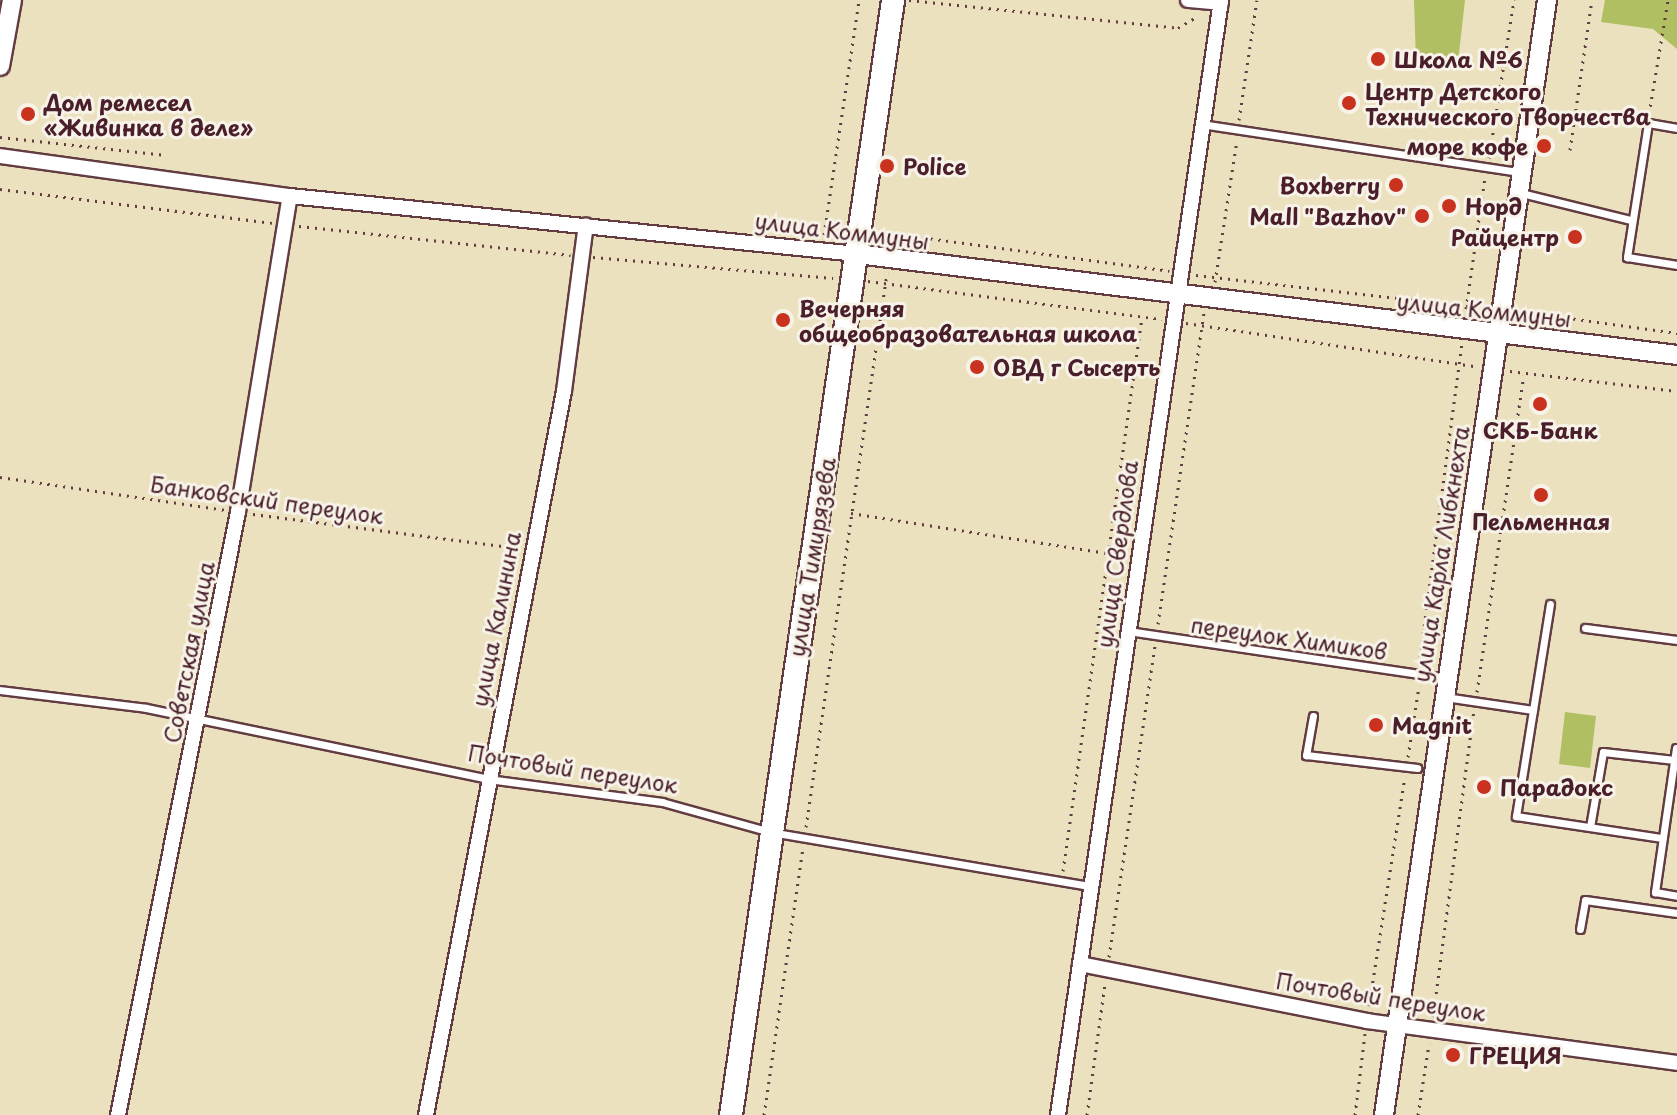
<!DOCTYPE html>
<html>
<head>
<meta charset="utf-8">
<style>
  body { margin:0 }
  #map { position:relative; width:1677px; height:1115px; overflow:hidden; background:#ebe1bf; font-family:"Playpen Sans",sans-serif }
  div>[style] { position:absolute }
  .green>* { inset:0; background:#afbf62 }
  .path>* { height:3px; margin-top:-1.5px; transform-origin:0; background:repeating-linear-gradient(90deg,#623c41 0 2px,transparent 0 8px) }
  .roads { filter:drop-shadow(2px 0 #623c41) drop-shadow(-2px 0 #623c41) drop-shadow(0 2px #623c41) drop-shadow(0 -2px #623c41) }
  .service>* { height:7px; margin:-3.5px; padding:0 3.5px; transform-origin:3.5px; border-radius:3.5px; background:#fff }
  .minor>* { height:14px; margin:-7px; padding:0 7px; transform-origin:7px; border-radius:7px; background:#fff }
  .tertiary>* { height:18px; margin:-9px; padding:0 9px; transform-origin:9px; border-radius:9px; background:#fff }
  .secondary>* { height:22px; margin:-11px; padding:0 11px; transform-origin:11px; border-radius:11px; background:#fff }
  .dots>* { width:22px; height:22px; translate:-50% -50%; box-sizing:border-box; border:4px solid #f7f3e8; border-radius:50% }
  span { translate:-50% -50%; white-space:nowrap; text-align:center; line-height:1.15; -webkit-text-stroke:6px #f7f3e8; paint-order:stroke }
  .poi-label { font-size:22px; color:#4a1f2b; font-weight:700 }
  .left { translate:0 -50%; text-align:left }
  .right { translate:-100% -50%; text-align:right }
  .street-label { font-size:22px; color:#4a1f2b }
</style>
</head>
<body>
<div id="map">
  <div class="green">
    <i style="clip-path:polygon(1414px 0,1465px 0,1458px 62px,1416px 62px)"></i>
    <i style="clip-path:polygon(1605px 0,1677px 0,1677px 49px,1653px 29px,1601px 22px)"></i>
    <i style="clip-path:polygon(1565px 712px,1596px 716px,1590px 768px,1559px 764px)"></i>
  </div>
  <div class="path">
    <i style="left:909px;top:0;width:270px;rotate:5.9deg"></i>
    <i style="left:1178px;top:28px;width:23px;rotate:-31deg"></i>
    <i style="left:1649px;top:114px;width:116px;rotate:-80.5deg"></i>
    <i style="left:1239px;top:120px;width:121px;rotate:-81.5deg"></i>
    <i style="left:0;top:137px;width:167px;rotate:6.2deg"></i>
    <i style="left:1570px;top:150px;width:152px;rotate:-81.7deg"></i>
    <i style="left:1489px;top:158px;width:160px;rotate:-81deg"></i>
    <i style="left:0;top:189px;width:274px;rotate:7.1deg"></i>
    <i style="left:299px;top:226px;width:273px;rotate:6.1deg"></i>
    <i style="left:875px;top:231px;width:297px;rotate:7.7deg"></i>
    <i style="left:824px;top:235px;width:238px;rotate:-81.5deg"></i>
    <i style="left:593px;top:257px;width:241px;rotate:5deg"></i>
    <i style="left:1196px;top:275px;width:293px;rotate:6.5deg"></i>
    <i style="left:868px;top:281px;width:296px;rotate:7.4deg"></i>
    <i style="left:1215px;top:282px;width:144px;rotate:-81.2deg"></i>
    <i style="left:1466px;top:309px;width:133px;rotate:-81.8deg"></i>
    <i style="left:1518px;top:311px;width:161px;rotate:7.9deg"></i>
    <i style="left:1186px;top:323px;width:296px;rotate:8.5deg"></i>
    <i style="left:1510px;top:371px;width:168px;rotate:6.8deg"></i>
    <i style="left:0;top:477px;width:228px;rotate:8.3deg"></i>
    <i style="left:851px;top:513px;width:259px;rotate:8.9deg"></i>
    <i style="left:253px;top:514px;width:268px;rotate:7.3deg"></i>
    <i style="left:1158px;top:624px;width:315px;rotate:-81.6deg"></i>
    <i style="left:1419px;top:665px;width:324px;rotate:-82.4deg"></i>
    <i style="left:1477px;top:692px;width:320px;rotate:-81.6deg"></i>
    <i style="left:1408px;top:757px;width:72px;rotate:-81.2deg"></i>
    <i style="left:806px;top:827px;width:560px;rotate:-81.68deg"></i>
    <i style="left:1063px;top:871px;width:560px;rotate:-81.88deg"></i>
    <i style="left:1109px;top:957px;width:316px;rotate:-81.6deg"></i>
    <i style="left:1369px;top:1006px;width:232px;rotate:-81.1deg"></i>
    <i style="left:1433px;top:1017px;width:309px;rotate:-82.4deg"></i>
    <i style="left:764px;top:1115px;width:271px;rotate:-81.7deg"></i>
    <i style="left:1087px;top:1115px;width:132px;rotate:-82.2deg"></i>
    <i style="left:1355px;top:1115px;width:82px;rotate:-83deg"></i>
    <i style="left:1418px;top:1115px;width:72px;rotate:-81.2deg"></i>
  </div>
  <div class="roads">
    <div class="service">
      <i style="left:1201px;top:124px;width:322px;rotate:8.6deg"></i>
      <i style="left:1677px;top:128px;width:29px;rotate:-170deg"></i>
      <i style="left:1648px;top:123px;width:136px;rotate:98.9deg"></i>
      <i style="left:1627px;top:257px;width:51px;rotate:9.1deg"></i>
      <i style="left:1521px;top:193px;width:113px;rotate:13.8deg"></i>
      <i style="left:1550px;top:604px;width:215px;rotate:99.1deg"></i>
      <i style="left:1516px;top:816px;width:148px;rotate:8.6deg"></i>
      <i style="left:1585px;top:628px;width:93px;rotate:7.4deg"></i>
      <i style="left:1128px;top:631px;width:320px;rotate:8.4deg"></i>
      <i style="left:0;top:690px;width:147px;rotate:7deg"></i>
      <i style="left:146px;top:708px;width:349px;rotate:11.7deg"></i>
      <i style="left:488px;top:779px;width:176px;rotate:7.5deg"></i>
      <i style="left:662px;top:802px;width:112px;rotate:15.5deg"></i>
      <i style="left:770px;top:832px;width:325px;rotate:9.6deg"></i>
      <i style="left:1445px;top:697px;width:89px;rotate:8.4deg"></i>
      <i style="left:1313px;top:716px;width:40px;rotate:100deg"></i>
      <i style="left:1306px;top:755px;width:112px;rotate:6.7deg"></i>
      <i style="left:1676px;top:748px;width:146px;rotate:98.3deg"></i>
      <i style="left:1655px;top:892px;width:22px;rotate:10deg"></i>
      <i style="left:1590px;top:827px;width:76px;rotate:-80.2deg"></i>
      <i style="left:1603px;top:752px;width:72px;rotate:6.3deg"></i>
      <i style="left:1580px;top:929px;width:29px;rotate:-80deg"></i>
      <i style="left:1585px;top:900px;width:93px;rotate:8deg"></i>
    </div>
    <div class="minor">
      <i style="left:1188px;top:0;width:33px;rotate:5deg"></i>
      <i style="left:0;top:156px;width:293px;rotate:7.9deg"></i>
      <i style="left:290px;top:196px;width:570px;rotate:5.84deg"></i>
      <i style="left:1080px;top:964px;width:293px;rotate:11.2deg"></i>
      <i style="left:1367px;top:1021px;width:313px;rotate:7.7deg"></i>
      <i style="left:118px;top:1115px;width:615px;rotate:-78.74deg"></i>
      <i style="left:238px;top:512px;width:320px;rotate:-80.7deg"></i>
      <i style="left:426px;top:1115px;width:737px;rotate:-79.21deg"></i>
      <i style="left:564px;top:391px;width:167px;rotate:-82.5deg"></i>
      <i style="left:1058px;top:1115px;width:1127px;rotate:-81.68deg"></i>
    </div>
    <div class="tertiary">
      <i style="left:0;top:66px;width:67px;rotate:-79.7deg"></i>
      <i style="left:857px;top:254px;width:826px;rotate:7.02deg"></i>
      <i style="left:1384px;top:1115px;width:1127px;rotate:-81.68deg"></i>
    </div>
    <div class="secondary">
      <i style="left:731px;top:1115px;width:1127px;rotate:-81.73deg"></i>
    </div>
  </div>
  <div class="dots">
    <i style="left:1378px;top:59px;background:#c8321e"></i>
    <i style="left:1349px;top:103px;background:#c8321e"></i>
    <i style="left:28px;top:114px;background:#c8321e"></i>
    <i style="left:1544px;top:146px;background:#c8321e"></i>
    <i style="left:887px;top:166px;background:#c8321e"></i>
    <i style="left:1396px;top:185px;background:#c8321e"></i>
    <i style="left:1449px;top:206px;background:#c8321e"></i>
    <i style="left:1422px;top:216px;background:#c8321e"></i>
    <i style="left:1575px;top:237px;background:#c8321e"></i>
    <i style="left:783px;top:320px;background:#c8321e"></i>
    <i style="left:977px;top:367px;background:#c8321e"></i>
    <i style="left:1540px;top:404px;background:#c8321e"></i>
    <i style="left:1541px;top:495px;background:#c8321e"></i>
    <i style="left:1376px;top:725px;background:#c8321e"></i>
    <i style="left:1484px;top:787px;background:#c8321e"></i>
    <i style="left:1453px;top:1055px;background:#c8321e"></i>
  </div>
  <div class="poi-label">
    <span class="left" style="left:1394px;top:59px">Школа №6</span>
    <span class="left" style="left:1365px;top:103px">Центр Детского<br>Технического Творчества</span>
    <span class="left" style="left:44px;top:114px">Дом ремесел<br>«Живинка в деле»</span>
    <span class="right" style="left:1528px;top:146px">море кофе</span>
    <span class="left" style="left:903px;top:166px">Police</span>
    <span class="right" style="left:1380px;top:185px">Boxberry</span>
    <span class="left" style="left:1465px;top:206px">Норд</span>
    <span class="right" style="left:1406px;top:216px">Mall "Bazhov"</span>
    <span class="right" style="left:1559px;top:237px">Райцентр</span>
    <span class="left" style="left:799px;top:320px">Вечерняя<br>общеобразовательная школа</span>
    <span class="left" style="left:993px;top:367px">ОВД г Сысерть</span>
    <span style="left:1540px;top:430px">СКБ-Банк</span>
    <span style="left:1541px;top:521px">Пельменная</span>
    <span class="left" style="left:1392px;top:725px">Magnit</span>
    <span class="left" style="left:1500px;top:787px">Парадокс</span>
    <span class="left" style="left:1469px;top:1055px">ГРЕЦИЯ</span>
  </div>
  <div class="street-label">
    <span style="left:842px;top:230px;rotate:7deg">улица Коммуны</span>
    <span style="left:1484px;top:309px;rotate:6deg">улица Коммуны</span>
    <span style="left:267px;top:499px;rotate:8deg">Банковский переулок</span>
    <span style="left:1116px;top:554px;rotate:-82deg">улица Свердлова</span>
    <span style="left:1440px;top:554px;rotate:-81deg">улица Карла Либкнехта</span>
    <span style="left:811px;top:557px;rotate:-81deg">улица Тимирязева</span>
    <span style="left:495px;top:619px;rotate:-79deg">улица Калинина</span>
    <span style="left:1289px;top:637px;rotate:8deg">переулок Химиков</span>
    <span style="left:188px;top:652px;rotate:-79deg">Советская улица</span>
    <span style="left:573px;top:768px;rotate:9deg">Почтовый переулок</span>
    <span style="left:1381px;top:996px;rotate:9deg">Почтовый переулок</span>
  </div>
</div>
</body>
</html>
